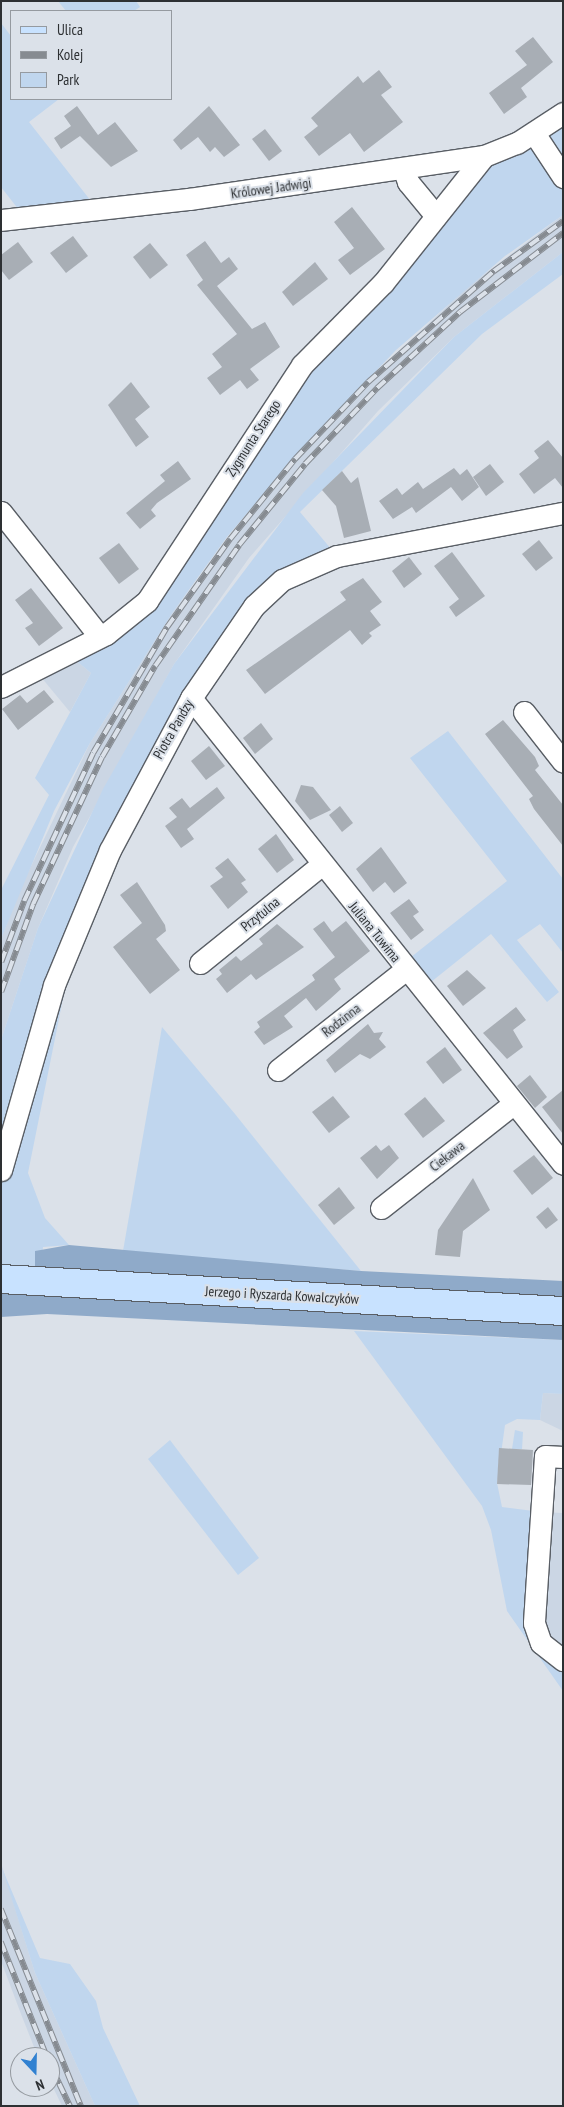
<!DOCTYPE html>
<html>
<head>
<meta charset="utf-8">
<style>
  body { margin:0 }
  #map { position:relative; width:564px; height:2107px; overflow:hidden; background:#dbe1e9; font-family:"PT Sans Narrow",sans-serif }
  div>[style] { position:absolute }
  .built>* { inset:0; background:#cbd6e4 }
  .green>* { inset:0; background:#c0d6ee }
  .forest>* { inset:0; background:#8faac9 }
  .building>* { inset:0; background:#a8aeb5 }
  .roads { filter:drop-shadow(1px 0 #595e65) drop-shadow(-1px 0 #595e65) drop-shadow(0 1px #595e65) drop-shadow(0 -1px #595e65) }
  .minor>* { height:21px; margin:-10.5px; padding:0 10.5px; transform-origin:10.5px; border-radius:10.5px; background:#fff }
  .major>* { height:28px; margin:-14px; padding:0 14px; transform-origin:14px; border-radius:14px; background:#c8e2ff }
  .rail>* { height:5.5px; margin-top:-2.75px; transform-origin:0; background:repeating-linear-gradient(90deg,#dbe1e9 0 11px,#868b91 0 22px); box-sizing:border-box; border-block:1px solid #868b91 }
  span { translate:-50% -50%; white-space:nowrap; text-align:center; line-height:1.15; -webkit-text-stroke:4px #dbe1e9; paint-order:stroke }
  .street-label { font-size:14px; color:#2d3033 }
  .frame { position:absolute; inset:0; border:2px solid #2d3033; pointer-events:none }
  .legend { position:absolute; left:10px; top:10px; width:162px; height:90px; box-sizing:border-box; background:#dbe1e9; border:1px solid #959aa0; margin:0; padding:6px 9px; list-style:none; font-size:15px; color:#2d3033 }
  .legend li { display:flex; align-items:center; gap:10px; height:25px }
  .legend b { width:25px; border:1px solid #959aa0 }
  .north { position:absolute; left:10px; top:2047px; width:50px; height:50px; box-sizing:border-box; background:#dbe1e9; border:1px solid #959aa0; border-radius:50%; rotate:159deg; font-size:14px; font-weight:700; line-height:20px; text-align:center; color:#2d3033 }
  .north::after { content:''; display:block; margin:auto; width:18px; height:22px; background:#3181d1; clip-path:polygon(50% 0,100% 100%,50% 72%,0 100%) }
</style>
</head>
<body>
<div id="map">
  <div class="built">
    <i style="clip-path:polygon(563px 215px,563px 252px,454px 337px,378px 411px,249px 558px,174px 664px,73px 847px,38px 928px,1px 1040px,1px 939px,23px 883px,90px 743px,173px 612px,261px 495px,356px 391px,470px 285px)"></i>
    <i style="clip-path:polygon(68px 654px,91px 673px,70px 712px,41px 677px)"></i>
    <i style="clip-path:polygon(543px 1393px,563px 1394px,563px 1431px,540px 1420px)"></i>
    <i style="clip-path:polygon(541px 1512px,563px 1513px,563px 1659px,534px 1623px)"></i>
    <i style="clip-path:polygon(1px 1863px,35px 1973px,95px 2106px,62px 2106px,50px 2081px,50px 2057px,38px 2057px,21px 2014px,1px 1961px)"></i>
  </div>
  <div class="green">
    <i style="clip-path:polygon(58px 1px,136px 1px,140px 7px,134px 11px,66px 11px)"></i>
    <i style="clip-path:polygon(1px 23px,11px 36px,11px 99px,59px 99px,29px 122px,98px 210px,26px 219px,1px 187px)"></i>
    <i style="clip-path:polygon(563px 113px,563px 215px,505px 256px,396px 350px,293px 459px,227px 537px,173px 612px,90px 743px,54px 811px,1px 939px,1px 890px,49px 795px,35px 778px,91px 673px,68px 654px,122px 624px,239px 459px,484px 156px)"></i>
    <i style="clip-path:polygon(563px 252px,563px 274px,482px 334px,300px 512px,337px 556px,254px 606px,78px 924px,28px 1173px,45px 1218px,69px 1245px,43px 1247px,39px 1281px,1px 1279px,1px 1040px,38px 928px,103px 789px,174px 664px,303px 493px,454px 337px)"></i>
    <i style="clip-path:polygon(448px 731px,563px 879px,563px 953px,540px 924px,517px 940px,559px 992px,547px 1002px,491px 934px,421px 990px,401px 965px,507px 881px,410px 758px)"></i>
    <i style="clip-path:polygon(162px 1027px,235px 1114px,361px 1271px,123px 1251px)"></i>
    <i style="clip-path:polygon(354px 1331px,563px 1340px,563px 1394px,543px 1393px,540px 1420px,517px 1419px,505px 1425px,497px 1483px,502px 1507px,541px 1512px,534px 1623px,563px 1660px,563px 1691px,507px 1611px,491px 1530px,482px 1506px)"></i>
    <i style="clip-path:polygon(515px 1430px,523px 1432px,522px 1449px,512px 1449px)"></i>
    <i style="clip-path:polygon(170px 1440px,259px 1558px,238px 1575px,148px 1459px)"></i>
    <i style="clip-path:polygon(2px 1868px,40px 1958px,70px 1964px,96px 2001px,103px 2028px,140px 2106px,95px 2106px,35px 1973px)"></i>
  </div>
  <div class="forest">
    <i style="clip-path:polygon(69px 1245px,361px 1271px,563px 1281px,563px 1300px,35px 1269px,35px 1251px)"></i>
    <i style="clip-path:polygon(1px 1279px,563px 1311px,563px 1340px,47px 1314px,1px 1317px)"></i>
  </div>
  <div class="building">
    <i style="clip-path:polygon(533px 37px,553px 62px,521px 88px,527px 97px,504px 114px,489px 93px,527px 65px,515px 51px)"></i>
    <i style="clip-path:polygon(379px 70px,392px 87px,381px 95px,403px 122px,364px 152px,350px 133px,319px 156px,304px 137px,318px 126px,311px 118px,358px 76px,363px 83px)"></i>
    <i style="clip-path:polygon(77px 106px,98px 135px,115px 122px,138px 151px,111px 167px,80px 136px,61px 149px,54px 138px,71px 126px,64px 116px)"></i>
    <i style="clip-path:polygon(209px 106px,240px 145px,224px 157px,215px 147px,210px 152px,198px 137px,181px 150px,173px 140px)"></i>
    <i style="clip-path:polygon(265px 129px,282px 151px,269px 161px,252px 139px)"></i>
    <i style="clip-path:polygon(352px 207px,385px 249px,350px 275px,338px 260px,354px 248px,334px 222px)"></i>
    <i style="clip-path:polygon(73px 236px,88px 256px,66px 273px,50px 253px)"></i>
    <i style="clip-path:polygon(205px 241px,221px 263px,229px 257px,238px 269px,217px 286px,252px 329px,265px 322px,280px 347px,250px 369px,259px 380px,247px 389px,240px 380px,220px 395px,207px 378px,222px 367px,212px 354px,237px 334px,197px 285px,203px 280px,186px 255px)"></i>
    <i style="clip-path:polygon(18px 242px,33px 262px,9px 280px,1px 270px,1px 255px)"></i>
    <i style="clip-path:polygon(150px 243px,168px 265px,150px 279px,133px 257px)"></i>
    <i style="clip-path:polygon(315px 262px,328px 279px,293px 306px,282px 292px)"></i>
    <i style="clip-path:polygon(131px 382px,150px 407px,135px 419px,149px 437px,136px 447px,108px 405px)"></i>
    <i style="clip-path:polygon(548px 440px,563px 458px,563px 488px,555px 478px,534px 494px,519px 474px,539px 458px,534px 451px)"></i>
    <i style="clip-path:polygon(178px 461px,191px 479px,157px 503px,151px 510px,156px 516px,140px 529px,126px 513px,165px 481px,160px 475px)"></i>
    <i style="clip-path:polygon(490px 464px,504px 482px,486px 496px,473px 477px)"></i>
    <i style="clip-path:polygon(454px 468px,460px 475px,467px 469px,479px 487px,462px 501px,451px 487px,416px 513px,412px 507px,393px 519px,379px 501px,397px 488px,402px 495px,418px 482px,423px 489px)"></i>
    <i style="clip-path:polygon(342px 471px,351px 483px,358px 477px,371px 531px,344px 538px,336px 506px,322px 490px)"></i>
    <i style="clip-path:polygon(539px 540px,553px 558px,536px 571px,522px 554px)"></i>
    <i style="clip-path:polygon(119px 543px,139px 569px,119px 584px,99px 558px)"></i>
    <i style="clip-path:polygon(452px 552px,485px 596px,456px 617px,449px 607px,459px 599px,434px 566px)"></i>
    <i style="clip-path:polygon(409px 557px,422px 574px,404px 588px,392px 571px)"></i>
    <i style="clip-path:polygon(363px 578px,382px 602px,370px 611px,381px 625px,369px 633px,372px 636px,362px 645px,350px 630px,265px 694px,246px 670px,346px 600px,340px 592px)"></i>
    <i style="clip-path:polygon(31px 588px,63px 628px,39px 646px,25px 628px,33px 623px,15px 600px)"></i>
    <i style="clip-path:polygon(44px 690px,54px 702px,18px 730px,2px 709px,20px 695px,27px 703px)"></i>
    <i style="clip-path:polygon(503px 720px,535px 757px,539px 766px,535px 770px,563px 805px,563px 846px,534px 809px,529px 799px,533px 796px,485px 734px)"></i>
    <i style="clip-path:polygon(261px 723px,273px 739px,255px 754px,243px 738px)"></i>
    <i style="clip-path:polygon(209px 746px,225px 766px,206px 780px,191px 761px)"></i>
    <i style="clip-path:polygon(301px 785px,313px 787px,331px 810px,310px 820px,295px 801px)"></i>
    <i style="clip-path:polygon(217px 787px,225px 798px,187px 829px,194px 839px,181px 848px,165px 826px,177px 817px,169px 808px,182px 798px,190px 808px)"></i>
    <i style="clip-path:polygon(340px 806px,353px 823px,342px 832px,329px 815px)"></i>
    <i style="clip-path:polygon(276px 834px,294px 860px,277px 873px,258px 849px)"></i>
    <i style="clip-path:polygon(381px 847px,407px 883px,394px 893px,385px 882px,373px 892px,356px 869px)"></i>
    <i style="clip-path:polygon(228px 858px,246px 880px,241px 883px,248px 892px,228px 909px,210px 886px,223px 877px,215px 868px)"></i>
    <i style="clip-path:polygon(137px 882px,165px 925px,166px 931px,156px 939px,180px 970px,150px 994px,113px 947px,142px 923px,120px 895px)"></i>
    <i style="clip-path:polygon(409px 899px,419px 912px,413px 916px,424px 930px,411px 940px,390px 913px)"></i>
    <i style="clip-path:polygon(324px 921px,332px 932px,346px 921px,370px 951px,334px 979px,341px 989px,330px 999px,316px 1011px,306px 998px,284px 1016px,293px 1027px,264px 1045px,254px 1032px,260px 1027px,257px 1022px,315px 980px,312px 975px,335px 957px,313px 929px)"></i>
    <i style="clip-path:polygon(277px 924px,304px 947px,256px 980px,251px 974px,227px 993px,216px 979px,222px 974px,219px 970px,236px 956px,241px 961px,263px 944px,259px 939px)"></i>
    <i style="clip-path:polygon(467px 970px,486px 988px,463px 1006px,447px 986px)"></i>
    <i style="clip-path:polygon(516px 1007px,526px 1020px,513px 1030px,523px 1047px,507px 1059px,483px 1033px)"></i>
    <i style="clip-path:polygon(368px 1024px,374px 1033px,383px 1032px,379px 1039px,386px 1047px,370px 1059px,360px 1054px,335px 1073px,326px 1060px)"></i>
    <i style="clip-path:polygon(445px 1047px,462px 1070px,443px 1084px,426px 1062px)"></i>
    <i style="clip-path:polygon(530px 1075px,547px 1097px,535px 1108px,517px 1086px)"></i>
    <i style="clip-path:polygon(563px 1090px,563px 1134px,542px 1107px)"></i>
    <i style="clip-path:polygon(333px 1096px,350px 1117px,329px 1133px,312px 1112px)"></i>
    <i style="clip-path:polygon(425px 1097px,445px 1121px,423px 1138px,404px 1114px)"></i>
    <i style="clip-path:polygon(376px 1145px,381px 1151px,389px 1145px,399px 1158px,377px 1179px,360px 1158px)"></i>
    <i style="clip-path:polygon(534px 1155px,553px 1178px,532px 1195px,513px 1171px)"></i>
    <i style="clip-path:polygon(473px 1178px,490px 1210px,463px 1231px,460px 1257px,435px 1255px,438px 1230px)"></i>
    <i style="clip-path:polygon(339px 1187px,355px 1208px,334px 1225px,318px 1205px)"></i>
    <i style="clip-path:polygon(548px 1207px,558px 1220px,546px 1229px,536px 1217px)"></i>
    <i style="clip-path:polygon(499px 1448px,533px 1450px,531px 1485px,497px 1484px)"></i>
  </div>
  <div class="roads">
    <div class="minor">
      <i style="left:534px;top:133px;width:53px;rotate:56.6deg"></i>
      <i style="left:403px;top:168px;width:15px;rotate:70deg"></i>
      <i style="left:408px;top:182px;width:44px;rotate:50.5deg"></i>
      <i style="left:1px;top:220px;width:189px;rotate:-6.4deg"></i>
      <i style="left:189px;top:199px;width:298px;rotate:-8.3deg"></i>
      <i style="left:484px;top:156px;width:35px;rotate:-22deg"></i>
      <i style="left:517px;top:143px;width:55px;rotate:-33.1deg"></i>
      <i style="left:1px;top:512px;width:159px;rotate:51.6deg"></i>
      <i style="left:1px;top:687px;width:118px;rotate:-26.8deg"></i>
      <i style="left:106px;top:634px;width:53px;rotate:-38.8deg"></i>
      <i style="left:147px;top:601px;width:282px;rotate:-56.7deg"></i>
      <i style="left:302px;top:365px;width:115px;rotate:-45.4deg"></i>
      <i style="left:383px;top:283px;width:162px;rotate:-51.5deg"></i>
      <i style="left:191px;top:698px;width:596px;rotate:51.4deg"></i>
      <i style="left:524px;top:712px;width:63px;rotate:52deg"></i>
      <i style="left:200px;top:963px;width:156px;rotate:-39deg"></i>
      <i style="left:278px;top:1070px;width:162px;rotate:-38.2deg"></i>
      <i style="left:1px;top:1170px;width:192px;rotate:-74deg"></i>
      <i style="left:54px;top:985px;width:146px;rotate:-67.5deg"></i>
      <i style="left:110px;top:850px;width:172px;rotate:-61.9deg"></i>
      <i style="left:191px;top:698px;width:112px;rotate:-55.6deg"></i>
      <i style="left:254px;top:606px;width:38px;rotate:-43deg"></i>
      <i style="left:282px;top:580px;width:60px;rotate:-23.6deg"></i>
      <i style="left:337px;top:556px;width:230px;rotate:-10.8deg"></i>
      <i style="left:381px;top:1208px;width:168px;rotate:-38.2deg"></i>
      <i style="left:563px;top:1457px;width:18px;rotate:-177deg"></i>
      <i style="left:545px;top:1456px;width:167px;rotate:93.8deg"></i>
      <i style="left:534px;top:1623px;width:21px;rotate:71deg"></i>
      <i style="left:541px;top:1643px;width:28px;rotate:38deg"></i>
    </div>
    <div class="major">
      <i style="left:1px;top:1279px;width:563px;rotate:3.26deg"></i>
    </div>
  </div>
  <div class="rail">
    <i style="left:1px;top:962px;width:65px;rotate:-69.3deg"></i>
    <i style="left:24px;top:901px;width:163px;rotate:-65deg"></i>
    <i style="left:93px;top:753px;width:146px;rotate:-59.6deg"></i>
    <i style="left:167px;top:627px;width:108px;rotate:-54.4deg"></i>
    <i style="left:230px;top:539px;width:103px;rotate:-50.9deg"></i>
    <i style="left:295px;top:459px;width:106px;rotate:-46.5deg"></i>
    <i style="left:368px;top:382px;width:168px;rotate:-41.4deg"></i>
    <i style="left:494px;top:271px;width:85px;rotate:-35.9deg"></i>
    <i style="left:1px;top:992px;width:94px;rotate:-70deg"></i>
    <i style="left:33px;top:904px;width:162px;rotate:-64.9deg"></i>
    <i style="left:102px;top:757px;width:105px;rotate:-59.8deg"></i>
    <i style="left:155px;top:666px;width:147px;rotate:-55.2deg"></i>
    <i style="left:239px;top:545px;width:104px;rotate:-50.8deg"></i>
    <i style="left:305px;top:464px;width:105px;rotate:-46.5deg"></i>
    <i style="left:377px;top:388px;width:113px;rotate:-42.5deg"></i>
    <i style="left:460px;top:312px;width:130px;rotate:-37.5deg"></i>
    <i style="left:1px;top:1909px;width:213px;rotate:67.9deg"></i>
    <i style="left:1px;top:1942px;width:124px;rotate:68.2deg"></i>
    <i style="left:50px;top:2064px;width:47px;rotate:64.5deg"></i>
  </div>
  <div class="street-label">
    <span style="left:271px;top:188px;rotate:-8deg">Królowej Jadwigi</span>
    <span style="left:253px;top:438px;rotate:-57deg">Zygmunta Starego</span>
    <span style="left:173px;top:729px;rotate:-60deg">Piotra Pandzy</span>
    <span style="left:260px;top:914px;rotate:-39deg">Przytulna</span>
    <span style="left:375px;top:932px;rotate:51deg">Juliana Tuwima</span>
    <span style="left:341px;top:1020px;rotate:-38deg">Rodzinna</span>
    <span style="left:447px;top:1156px;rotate:-38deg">Ciekawa</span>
    <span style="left:282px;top:1295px;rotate:3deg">Jerzego i Ryszarda Kowalczyków</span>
  </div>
  <div class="frame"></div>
  <ul class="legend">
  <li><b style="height:6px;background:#c8e2ff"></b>Ulica</li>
  <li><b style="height:6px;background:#868b91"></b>Kolej</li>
  <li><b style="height:14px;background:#c0d6ee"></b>Park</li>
  </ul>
  <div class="north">N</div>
</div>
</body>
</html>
